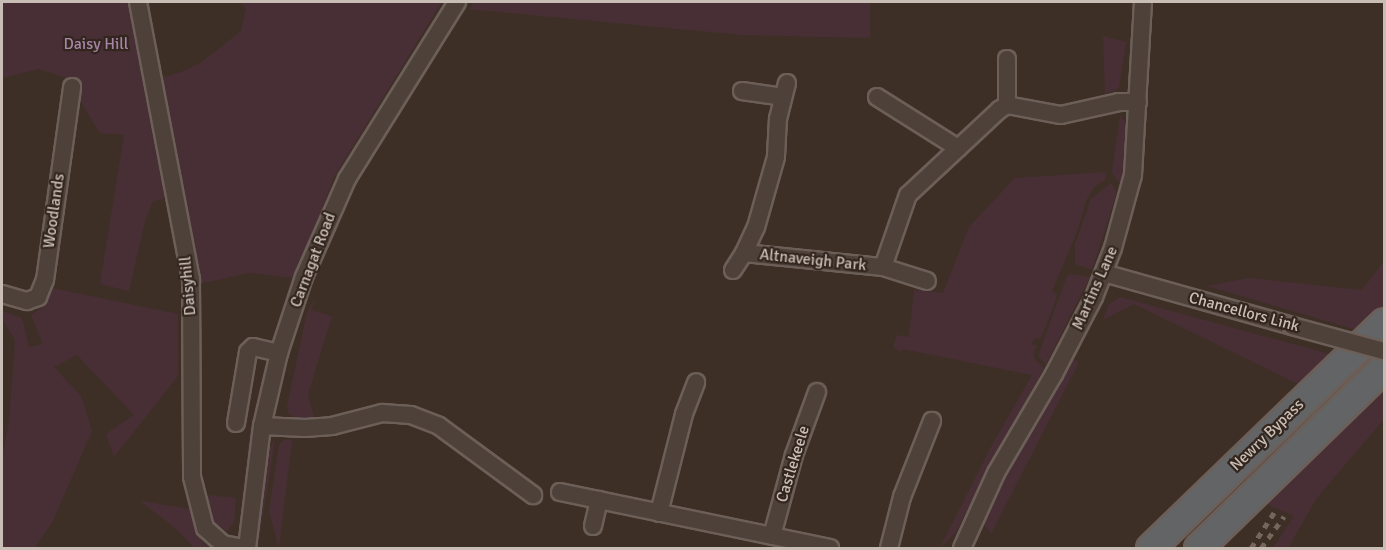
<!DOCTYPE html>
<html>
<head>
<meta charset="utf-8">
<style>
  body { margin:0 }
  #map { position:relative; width:1386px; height:550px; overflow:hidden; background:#3e2f26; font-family:Signika,sans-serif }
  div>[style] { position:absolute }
  .green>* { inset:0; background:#482f35 }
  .roads { filter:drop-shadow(2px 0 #6c5f58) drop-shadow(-2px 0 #6c5f58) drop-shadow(0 2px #6c5f58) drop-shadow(0 -2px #6c5f58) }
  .minor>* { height:16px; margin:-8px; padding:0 8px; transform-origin:8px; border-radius:8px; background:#4e413a }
  .trunk>* { height:27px; margin:-13.5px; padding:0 13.5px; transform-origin:13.5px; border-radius:13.5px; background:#636466 }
  .rail>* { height:4.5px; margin-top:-2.25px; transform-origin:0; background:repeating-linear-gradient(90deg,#75655c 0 6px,transparent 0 12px) }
  .bridges { filter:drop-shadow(2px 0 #6c5f58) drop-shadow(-2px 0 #6c5f58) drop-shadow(0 2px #6c5f58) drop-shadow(0 -2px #6c5f58) }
  .minor-bridge>* { height:16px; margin:-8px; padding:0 8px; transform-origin:8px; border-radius:8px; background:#4e413a }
  span { translate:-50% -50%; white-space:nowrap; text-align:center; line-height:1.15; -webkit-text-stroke:4.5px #33261f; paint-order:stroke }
  .park-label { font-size:16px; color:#a785a7 }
  .street-label { font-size:16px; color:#c9beb6 }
  .frame { position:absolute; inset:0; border:3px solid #c9beb6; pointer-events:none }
</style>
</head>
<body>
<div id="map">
  <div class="green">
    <i style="clip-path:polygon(2px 2px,131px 2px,167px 182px,163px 199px,153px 201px,145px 221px,129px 291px,100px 284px,124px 135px,100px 133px,82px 104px,75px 81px,39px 69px,2px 78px)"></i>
    <i style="clip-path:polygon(240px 2px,442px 2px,334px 177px,274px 336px,292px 278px,249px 273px,198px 284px,198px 272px,160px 78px,181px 72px,202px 62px,241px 31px,246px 8px)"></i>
    <i style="clip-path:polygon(474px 2px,870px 2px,870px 38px,742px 35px,469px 9px)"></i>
    <i style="clip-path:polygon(1103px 36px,1126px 42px,1119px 88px,1105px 94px)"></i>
    <i style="clip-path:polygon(1120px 115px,1130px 129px,1123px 187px,1112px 173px)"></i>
    <i style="clip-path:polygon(1106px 172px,1105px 180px,1094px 187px,1086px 201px,1077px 232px,1052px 291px,1057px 294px,1055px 303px,1041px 338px,1034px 339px,1032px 344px,1037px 346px,1033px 353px,1035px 360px,1044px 368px,956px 532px,940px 548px,992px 445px,1032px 375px,903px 349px,900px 352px,893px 347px,897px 335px,909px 337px,914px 290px,943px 293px,969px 227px,1015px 178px)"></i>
    <i style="clip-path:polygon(1111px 183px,1117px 192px,1092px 270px,1075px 264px,1075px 244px,1091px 199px)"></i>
    <i style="clip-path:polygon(1384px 261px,1384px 312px,1364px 332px,1207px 286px,1249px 278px,1362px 290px)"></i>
    <i style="clip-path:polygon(1070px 274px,1090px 277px,1046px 364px,1038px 356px,1066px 278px)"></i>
    <i style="clip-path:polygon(52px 288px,178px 314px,178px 376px,114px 457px,106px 434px,134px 415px,77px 355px,54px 367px,81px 396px,92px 431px,52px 523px,34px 548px,2px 548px,2px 458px,9px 423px,15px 340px,2px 318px,2px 311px,22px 318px,29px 347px,43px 344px,31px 315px,46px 305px)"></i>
    <i style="clip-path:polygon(316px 297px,311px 310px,332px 316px,308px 394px,314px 418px,297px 418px,289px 414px,287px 407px,307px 312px)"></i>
    <i style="clip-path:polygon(1120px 297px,1333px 355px,1300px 385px,1134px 304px,1103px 320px,1109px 304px)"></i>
    <i style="clip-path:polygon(1071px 359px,1079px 362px,991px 534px,984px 524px,988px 510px)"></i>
    <i style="clip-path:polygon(264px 368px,267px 369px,257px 409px,241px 526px,239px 527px,250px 431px)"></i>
    <i style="clip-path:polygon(1384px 391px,1384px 419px,1316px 499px,1288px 548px,1273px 548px,1294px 516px,1266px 504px)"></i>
    <i style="clip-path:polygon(275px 439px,258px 548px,256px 548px,264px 457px)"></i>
    <i style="clip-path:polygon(284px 440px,292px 440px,279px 548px,269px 511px,279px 445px)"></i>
    <i style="clip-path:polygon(199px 459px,207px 495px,236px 498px,234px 523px,227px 531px,211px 520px,204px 498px)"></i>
    <i style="clip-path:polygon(140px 501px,191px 509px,194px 528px,204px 544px,213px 548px,195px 548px,169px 523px)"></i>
  </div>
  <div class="roads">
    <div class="minor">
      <i style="left:138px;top:2px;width:283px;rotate:79.2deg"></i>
      <i style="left:191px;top:280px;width:197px;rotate:89.7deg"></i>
      <i style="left:192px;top:477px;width:53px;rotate:75.7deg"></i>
      <i style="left:205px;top:528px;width:24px;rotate:42deg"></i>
      <i style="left:223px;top:544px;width:20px;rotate:11deg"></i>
      <i style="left:787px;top:83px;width:36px;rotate:104deg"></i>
      <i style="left:778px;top:118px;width:39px;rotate:93deg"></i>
      <i style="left:776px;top:157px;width:73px;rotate:105.9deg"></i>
      <i style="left:756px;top:227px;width:29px;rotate:115deg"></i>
      <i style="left:744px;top:253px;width:140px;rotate:5.8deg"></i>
      <i style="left:883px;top:267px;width:76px;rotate:-70.9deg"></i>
      <i style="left:908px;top:195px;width:125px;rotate:-43deg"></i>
      <i style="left:999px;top:110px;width:9px;rotate:-32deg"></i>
      <i style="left:1007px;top:105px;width:55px;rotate:10.5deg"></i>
      <i style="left:1061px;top:115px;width:59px;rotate:-12.6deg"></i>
      <i style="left:1119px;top:102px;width:19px"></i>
      <i style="left:742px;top:91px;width:41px;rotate:8.3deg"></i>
      <i style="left:877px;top:97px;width:96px;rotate:32.2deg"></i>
      <i style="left:1007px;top:105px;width:46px;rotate:-90deg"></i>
      <i style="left:883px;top:267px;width:46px;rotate:17.7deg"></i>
      <i style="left:733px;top:270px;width:20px;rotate:-57deg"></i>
      <i style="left:1104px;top:273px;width:195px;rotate:15.7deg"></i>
      <i style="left:2px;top:294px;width:26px;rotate:16deg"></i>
      <i style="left:27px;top:301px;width:12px;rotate:-20deg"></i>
      <i style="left:38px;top:297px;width:18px;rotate:-68deg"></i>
      <i style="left:45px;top:280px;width:195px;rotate:-82deg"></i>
      <i style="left:236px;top:423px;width:72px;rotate:-80.4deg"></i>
      <i style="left:248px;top:352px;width:7px;rotate:-45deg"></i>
      <i style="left:253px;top:347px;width:27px;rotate:13deg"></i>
      <i style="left:262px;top:426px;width:43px;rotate:2.7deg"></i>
      <i style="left:305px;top:428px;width:27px;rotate:-4deg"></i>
      <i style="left:332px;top:426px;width:52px;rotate:-14.6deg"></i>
      <i style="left:382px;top:413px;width:29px;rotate:4deg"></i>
      <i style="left:411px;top:415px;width:30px;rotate:21deg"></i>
      <i style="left:439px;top:426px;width:117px;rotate:36.3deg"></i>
      <i style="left:560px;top:492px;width:276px;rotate:11.7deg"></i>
      <i style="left:659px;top:513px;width:102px;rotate:-75.8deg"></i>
      <i style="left:684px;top:414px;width:34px;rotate:-69deg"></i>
      <i style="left:593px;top:526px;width:27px;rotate:-77deg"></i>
      <i style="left:772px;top:536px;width:84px;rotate:-74.8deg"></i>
      <i style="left:794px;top:455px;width:67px;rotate:-69.9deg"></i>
      <i style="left:247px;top:548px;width:123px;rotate:-83deg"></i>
      <i style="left:262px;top:426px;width:75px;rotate:-76.9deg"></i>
      <i style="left:279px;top:353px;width:80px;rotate:-71.8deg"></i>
      <i style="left:304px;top:277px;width:107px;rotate:-66.3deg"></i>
      <i style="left:347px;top:179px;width:208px;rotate:-58.1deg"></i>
      <i style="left:889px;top:548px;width:53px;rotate:-75.7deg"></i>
      <i style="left:902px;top:497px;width:82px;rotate:-68.5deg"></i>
      <i style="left:962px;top:548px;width:82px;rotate:-65.6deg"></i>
      <i style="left:996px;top:473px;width:115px;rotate:-59.6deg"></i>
      <i style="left:1054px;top:374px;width:87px;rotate:-62.5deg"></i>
      <i style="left:1094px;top:297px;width:53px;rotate:-68.8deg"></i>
      <i style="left:1113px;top:248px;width:76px;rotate:-74.7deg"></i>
      <i style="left:1133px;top:175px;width:173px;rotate:-86.7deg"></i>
    </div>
    <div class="trunk">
      <i style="left:1150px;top:548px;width:325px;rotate:-44deg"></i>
      <i style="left:1198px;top:548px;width:260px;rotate:-44.2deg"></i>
    </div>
  </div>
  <div class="rail">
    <i style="left:1251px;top:548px;width:44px;rotate:-57deg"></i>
    <i style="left:1261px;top:548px;width:39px;rotate:-54deg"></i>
  </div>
  <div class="bridges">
    <div class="minor-bridge">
      <i style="left:1292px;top:326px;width:95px;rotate:15.2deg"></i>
    </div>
  </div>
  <div class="park-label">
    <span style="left:96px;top:44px">Daisy Hill</span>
  </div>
  <div class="street-label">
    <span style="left:54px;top:211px;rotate:-82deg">Woodlands</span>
    <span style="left:313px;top:260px;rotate:-69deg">Carnagat Road</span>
    <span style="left:813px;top:260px;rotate:6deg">Altnaveigh Park</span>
    <span style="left:188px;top:286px;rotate:-95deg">Daisyhill</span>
    <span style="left:1095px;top:288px;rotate:-66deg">Martins Lane</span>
    <span style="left:1244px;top:312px;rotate:15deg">Chancellors Link</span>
    <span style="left:1267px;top:435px;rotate:-44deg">Newry Bypass</span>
    <span style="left:793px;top:464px;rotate:-73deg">Castlekeele</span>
  </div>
  <div class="frame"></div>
</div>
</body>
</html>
